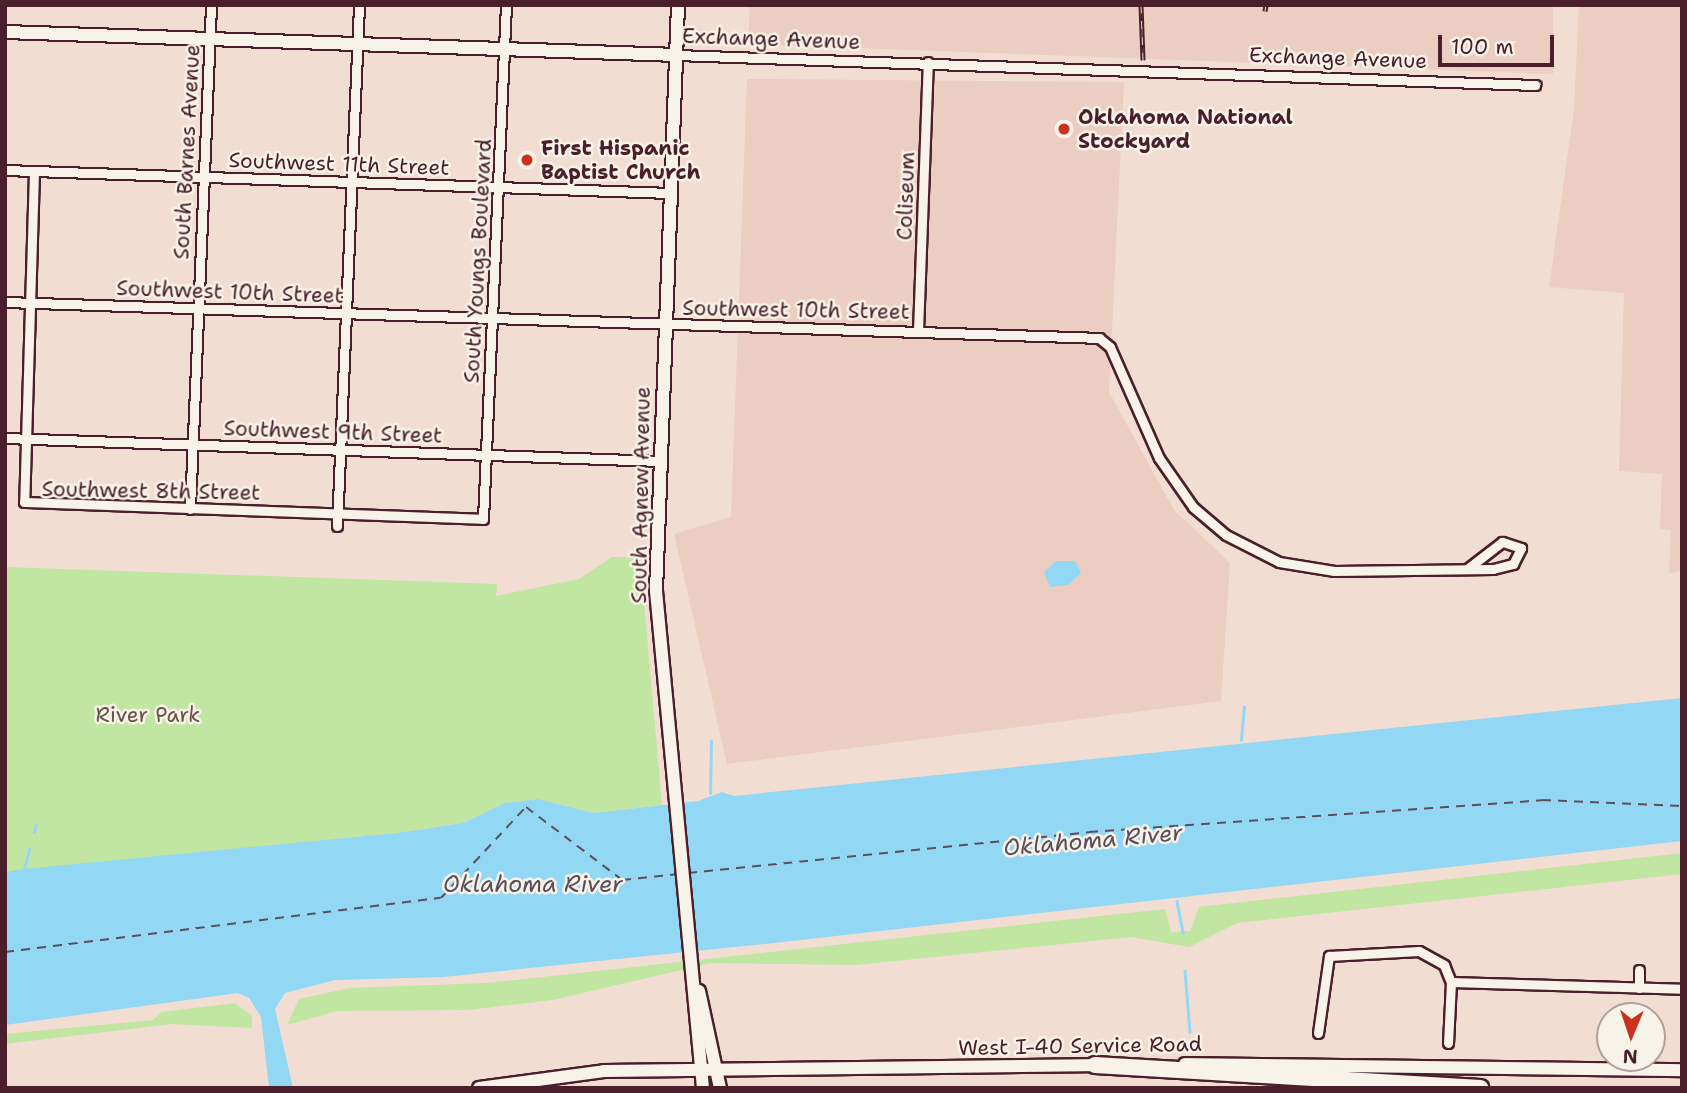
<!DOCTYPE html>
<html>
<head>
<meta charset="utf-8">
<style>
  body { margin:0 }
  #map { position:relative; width:1687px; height:1093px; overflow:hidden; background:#f1ddd1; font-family:"Shantell Sans",sans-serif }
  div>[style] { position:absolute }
  .built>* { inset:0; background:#eccdc1 }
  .green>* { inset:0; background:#c0e6a1 }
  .water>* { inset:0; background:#92d8f4 }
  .stream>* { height:2.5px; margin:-1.25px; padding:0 1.25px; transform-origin:1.25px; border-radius:1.25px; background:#92d8f4 }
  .ferry>* { height:2px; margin-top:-1px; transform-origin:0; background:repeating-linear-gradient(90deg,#5c4d5d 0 9px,transparent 0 16px) }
  .roads { filter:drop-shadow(2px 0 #4a1f2b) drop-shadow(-2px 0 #4a1f2b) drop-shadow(0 2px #4a1f2b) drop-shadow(0 -2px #4a1f2b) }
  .minor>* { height:9px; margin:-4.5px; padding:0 4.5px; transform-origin:4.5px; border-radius:4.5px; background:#f7f3e8 }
  .secondary>* { height:12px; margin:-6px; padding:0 6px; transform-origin:6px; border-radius:6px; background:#f7f3e8 }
  .motorway>* { height:16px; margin:-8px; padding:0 8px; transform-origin:8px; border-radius:8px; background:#f7f3e8 }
  .rail>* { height:5px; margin-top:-2.5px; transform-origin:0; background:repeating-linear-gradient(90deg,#f7f3e8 0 8px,#4a1f2b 0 16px); box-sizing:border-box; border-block:2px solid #4a1f2b }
  .dots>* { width:19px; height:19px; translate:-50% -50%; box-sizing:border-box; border:4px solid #f7f3e8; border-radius:50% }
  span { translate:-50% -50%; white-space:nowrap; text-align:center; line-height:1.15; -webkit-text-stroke:5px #f7f3e8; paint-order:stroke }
  .street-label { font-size:21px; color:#4a1f2b }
  .poi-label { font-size:21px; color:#4a1f2b; font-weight:700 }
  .left { translate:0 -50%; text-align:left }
  .park-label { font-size:21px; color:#685148 }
  .water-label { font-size:23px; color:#5c4d5d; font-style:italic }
  .frame { position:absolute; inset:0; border:7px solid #4a1f2b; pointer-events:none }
  .north { position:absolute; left:1596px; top:1002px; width:70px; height:70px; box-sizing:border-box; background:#f7f3e8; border:2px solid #b29e9c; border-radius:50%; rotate:182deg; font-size:19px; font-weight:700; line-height:28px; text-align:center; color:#4a1f2b }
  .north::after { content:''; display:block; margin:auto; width:24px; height:32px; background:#c8321e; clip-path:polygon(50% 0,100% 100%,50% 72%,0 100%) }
  .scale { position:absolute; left:1438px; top:35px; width:116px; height:32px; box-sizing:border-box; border:4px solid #4a1f2b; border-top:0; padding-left:9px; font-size:21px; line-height:24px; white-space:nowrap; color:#4a1f2b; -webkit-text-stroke:5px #f7f3e8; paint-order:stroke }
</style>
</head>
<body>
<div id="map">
  <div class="built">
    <i style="clip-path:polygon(750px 5px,1553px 5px,1553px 74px,748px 44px)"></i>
    <i style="clip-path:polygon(1579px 5px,1682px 5px,1682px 571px,1669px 573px,1671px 530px,1660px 529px,1662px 474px,1619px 471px,1624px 293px,1549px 287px,1574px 109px)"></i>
    <i style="clip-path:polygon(747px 79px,1124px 82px,1109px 392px,1174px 510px,1230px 563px,1221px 701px,727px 764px,674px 534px,731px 517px)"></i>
  </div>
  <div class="green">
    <i style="clip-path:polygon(612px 557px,640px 557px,662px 805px,594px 813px,538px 799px,505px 803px,463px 823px,397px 833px,5px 872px,5px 567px,497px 584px,496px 596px,579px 579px)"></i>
    <i style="clip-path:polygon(1682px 853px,1682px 874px,1237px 923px,1189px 947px,1131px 937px,856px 965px,711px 963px,553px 1000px,468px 1010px,337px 1011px,287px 1025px,299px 999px,349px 988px,487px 983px,1165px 909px,1171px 932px,1190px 931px,1199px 907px)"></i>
    <i style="clip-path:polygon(235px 1003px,252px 1016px,252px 1028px,172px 1024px,5px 1044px,5px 1034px,153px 1020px,161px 1012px)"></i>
  </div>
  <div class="water">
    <i style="clip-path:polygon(1056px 561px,1075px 561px,1081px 573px,1068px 585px,1050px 587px,1044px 572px)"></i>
    <i style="clip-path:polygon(1682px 698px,1682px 841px,765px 944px,443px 977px,335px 980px,285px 993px,275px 1009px,293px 1088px,269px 1088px,261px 1017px,249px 998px,238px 993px,5px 1025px,5px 872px,24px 869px,397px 833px,463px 823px,505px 803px,538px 799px,594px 813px,698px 801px,722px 792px,734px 796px)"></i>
  </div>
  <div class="stream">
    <i style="left:1241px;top:740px;width:33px;rotate:-85deg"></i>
    <i style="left:710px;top:793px;width:52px;rotate:-88.9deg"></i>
    <i style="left:34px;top:832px;width:7px;rotate:-74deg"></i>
    <i style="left:24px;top:869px;width:20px;rotate:-75deg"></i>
    <i style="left:1177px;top:901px;width:32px;rotate:79deg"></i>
    <i style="left:1185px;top:971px;width:61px;rotate:85.3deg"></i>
  </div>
  <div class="ferry">
    <i style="left:688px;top:873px;width:403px;rotate:-5.8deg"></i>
    <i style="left:1089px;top:832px;width:454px;rotate:-4deg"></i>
    <i style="left:1542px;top:800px;width:140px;rotate:2.5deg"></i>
    <i style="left:5px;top:952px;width:439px;rotate:-7.1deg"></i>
    <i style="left:441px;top:898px;width:125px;rotate:-47deg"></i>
    <i style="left:526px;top:807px;width:121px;rotate:37.2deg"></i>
    <i style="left:622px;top:880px;width:57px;rotate:-6deg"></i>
  </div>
  <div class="roads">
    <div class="minor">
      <i style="left:676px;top:55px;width:860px;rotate:2deg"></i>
      <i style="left:5px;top:170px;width:666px;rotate:1.98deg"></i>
      <i style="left:34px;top:172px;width:330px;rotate:91.7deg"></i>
      <i style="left:24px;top:502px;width:459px;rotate:2.1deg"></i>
      <i style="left:483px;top:519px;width:515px;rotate:-87.44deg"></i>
      <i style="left:5px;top:302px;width:1095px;rotate:1.88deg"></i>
      <i style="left:1099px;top:338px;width:14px;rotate:39deg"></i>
      <i style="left:1110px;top:347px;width:121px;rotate:66.2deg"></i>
      <i style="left:1159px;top:458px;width:60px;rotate:55.2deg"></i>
      <i style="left:1193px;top:507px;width:43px;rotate:40.3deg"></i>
      <i style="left:1226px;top:535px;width:59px;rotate:27deg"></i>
      <i style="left:1279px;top:562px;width:56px;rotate:9.3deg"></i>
      <i style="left:1334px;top:571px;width:159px;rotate:-0.7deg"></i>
      <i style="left:1493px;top:569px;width:21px;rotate:-14deg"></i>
      <i style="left:1513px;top:564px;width:18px;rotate:-63deg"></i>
      <i style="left:1521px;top:548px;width:20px;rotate:-162deg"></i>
      <i style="left:1502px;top:542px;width:44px;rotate:142.4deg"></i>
      <i style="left:918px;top:331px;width:269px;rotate:-87.9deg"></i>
      <i style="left:5px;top:438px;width:655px;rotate:2.01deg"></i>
      <i style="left:190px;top:509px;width:504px;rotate:-87.61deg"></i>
      <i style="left:337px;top:526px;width:521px;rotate:-87.58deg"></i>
      <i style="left:1451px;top:982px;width:231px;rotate:1.7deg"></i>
      <i style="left:1639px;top:988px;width:18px;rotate:-90deg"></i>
      <i style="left:1318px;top:1033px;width:78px;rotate:-81.9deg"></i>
      <i style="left:1329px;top:956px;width:90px;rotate:-3.2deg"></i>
      <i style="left:1419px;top:951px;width:29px;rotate:29deg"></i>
      <i style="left:1444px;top:965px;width:18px;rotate:68deg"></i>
      <i style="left:1451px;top:982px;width:61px;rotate:92.8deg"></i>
    </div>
    <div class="secondary">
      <i style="left:678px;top:5px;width:586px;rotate:92.15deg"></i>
      <i style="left:656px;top:591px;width:499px;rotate:84.6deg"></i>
      <i style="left:5px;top:32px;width:671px;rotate:1.96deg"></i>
      <i style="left:699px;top:991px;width:99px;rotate:77.8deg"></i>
      <i style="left:1185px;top:1064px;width:497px;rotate:0.7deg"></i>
      <i style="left:479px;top:1088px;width:126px;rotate:-7.7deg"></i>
      <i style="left:604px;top:1071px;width:500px;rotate:-0.69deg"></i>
    </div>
    <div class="motorway">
      <i style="left:1095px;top:1065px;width:386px;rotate:3.4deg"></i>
    </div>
  </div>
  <div class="rail">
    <i style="left:1141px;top:5px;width:55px;rotate:87.9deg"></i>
    <i style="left:1265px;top:11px;width:6px;rotate:-81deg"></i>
  </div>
  <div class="dots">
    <i style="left:1064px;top:129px;background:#c8321e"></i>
    <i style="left:527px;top:160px;background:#c8321e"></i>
  </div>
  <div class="street-label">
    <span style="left:771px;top:39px;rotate:2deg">Exchange Avenue</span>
    <span style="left:1338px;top:58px;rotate:2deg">Exchange Avenue</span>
    <span style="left:187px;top:152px;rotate:-87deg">South Barnes Avenue</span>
    <span style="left:339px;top:164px;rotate:2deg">Southwest 11th Street</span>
    <span style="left:906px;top:196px;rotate:-88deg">Coliseum</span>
    <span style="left:478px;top:261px;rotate:-87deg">South Youngs Boulevard</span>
    <span style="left:230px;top:292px;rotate:2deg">Southwest 10th Street</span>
    <span style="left:796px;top:310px;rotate:1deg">Southwest 10th Street</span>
    <span style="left:333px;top:432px;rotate:2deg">Southwest 9th Street</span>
    <span style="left:151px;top:491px;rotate:1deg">Southwest 8th Street</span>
    <span style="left:641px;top:495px;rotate:-89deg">South Agnew Avenue</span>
    <span style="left:1080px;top:1046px;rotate:-1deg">West I-40 Service Road</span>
  </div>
  <div class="poi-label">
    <span class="left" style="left:1078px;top:129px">Oklahoma National<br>Stockyard</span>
    <span class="left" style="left:541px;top:160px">First Hispanic<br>Baptist Church</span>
  </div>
  <div class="park-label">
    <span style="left:148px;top:715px">River Park</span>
  </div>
  <div class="water-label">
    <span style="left:1093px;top:840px;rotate:-5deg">Oklahoma River</span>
    <span style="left:533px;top:884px">Oklahoma River</span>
  </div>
  <div class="frame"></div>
  <div class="north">N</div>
  <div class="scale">100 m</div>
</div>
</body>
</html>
